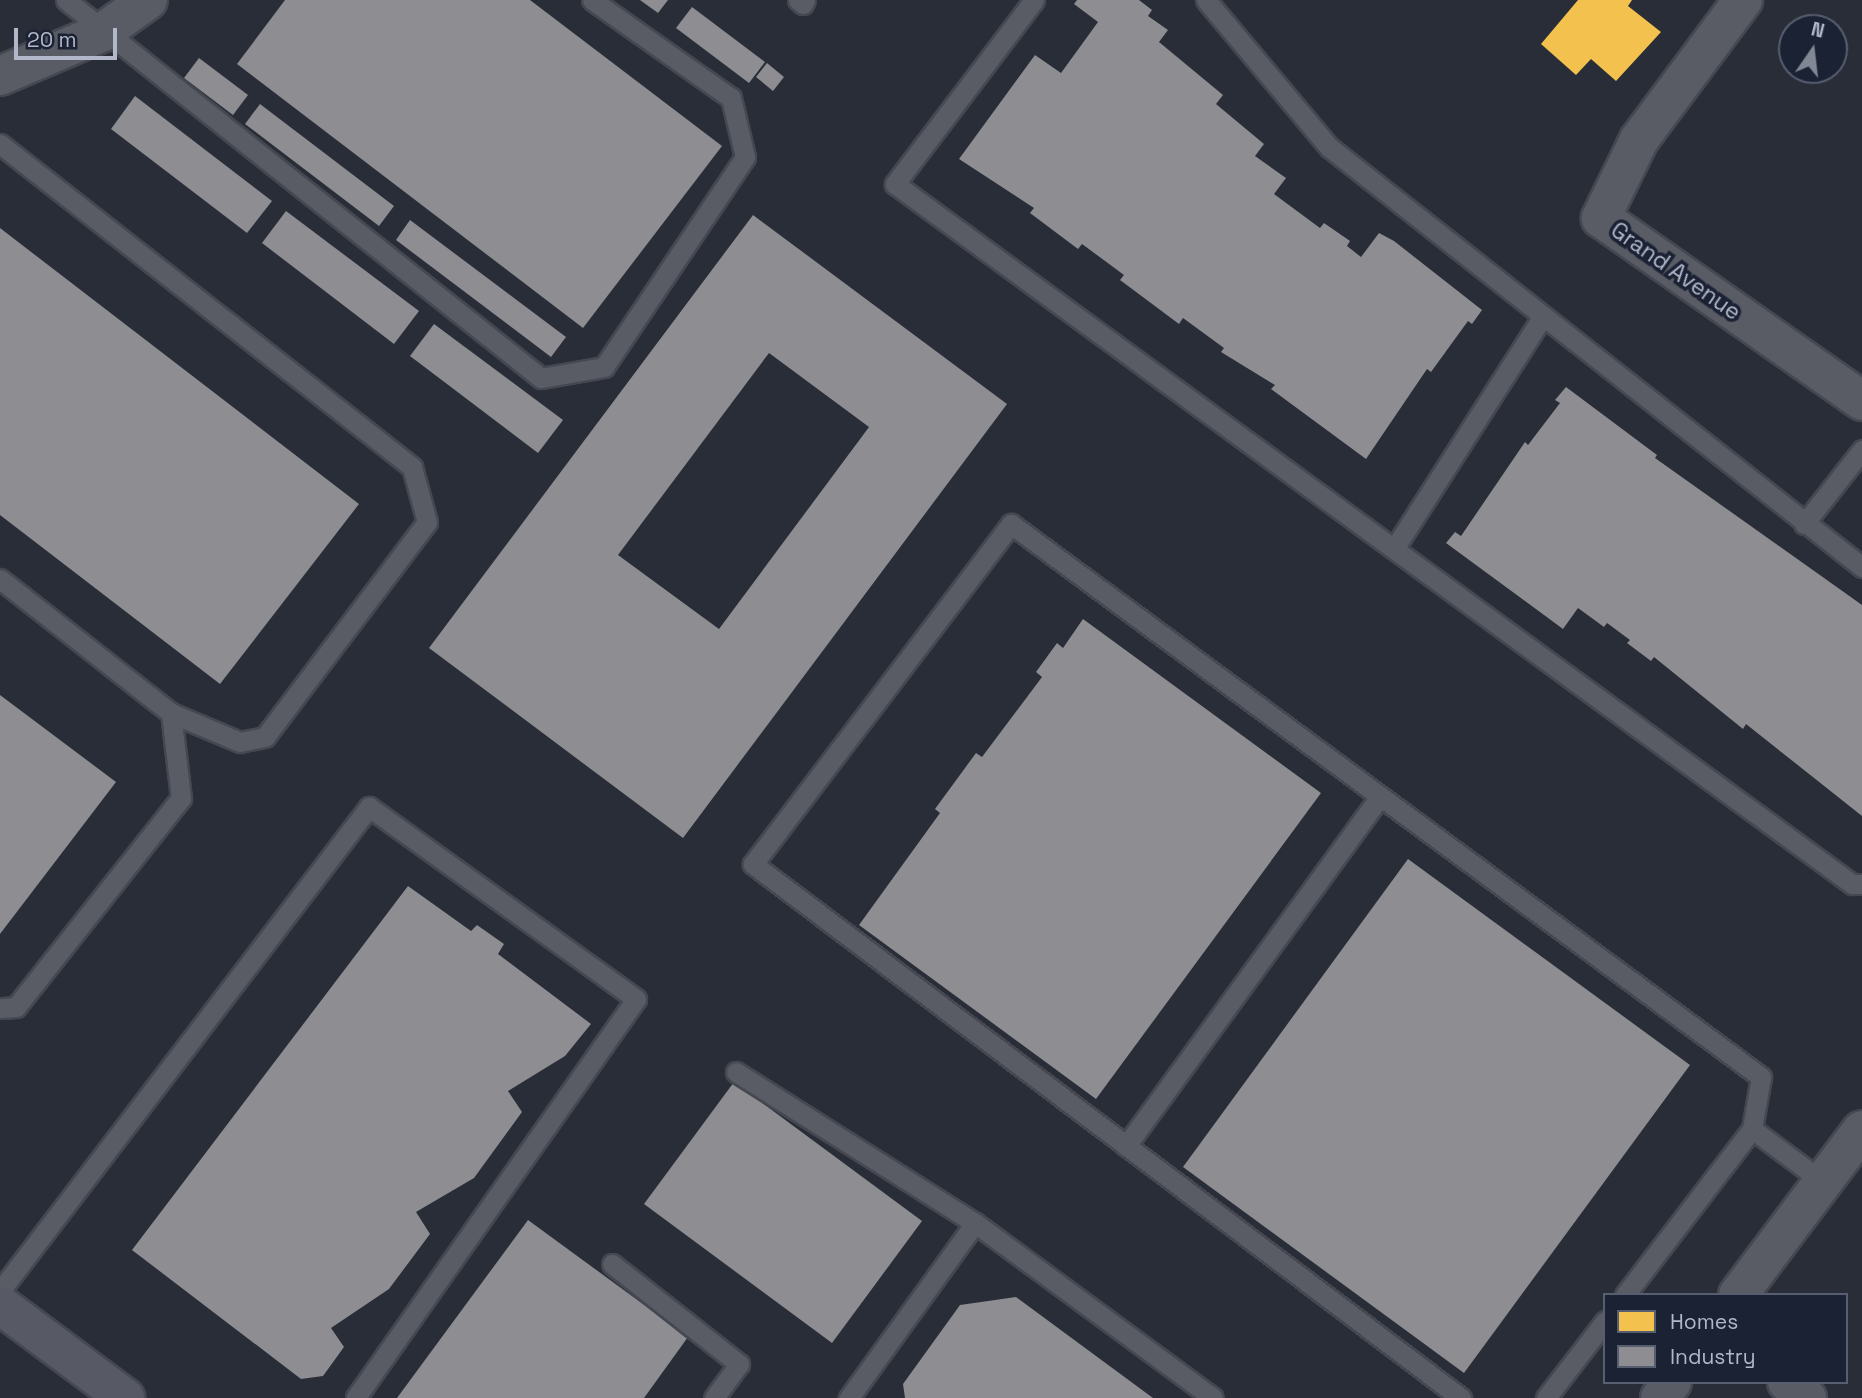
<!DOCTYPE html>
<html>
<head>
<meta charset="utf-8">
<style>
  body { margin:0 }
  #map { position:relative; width:1862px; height:1398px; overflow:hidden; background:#282d38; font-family:"Space Grotesk",sans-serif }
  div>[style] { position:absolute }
  .homes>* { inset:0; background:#f2c14e }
  .industry>* { inset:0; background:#8d8d92 }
  .roads { filter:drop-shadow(2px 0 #454851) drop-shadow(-2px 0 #454851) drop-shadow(0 2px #454851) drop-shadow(0 -2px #454851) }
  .service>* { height:19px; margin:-9.5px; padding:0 9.5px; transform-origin:9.5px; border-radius:9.5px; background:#595c65 }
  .minor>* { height:38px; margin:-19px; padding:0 19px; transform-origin:19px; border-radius:19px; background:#595c65 }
  .tertiary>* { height:38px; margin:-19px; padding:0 19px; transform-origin:19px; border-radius:19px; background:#595c65 }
  .secondary>* { height:38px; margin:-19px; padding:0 19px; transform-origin:19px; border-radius:19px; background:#575a64 }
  span { translate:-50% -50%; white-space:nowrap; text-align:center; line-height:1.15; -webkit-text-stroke:7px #1b2233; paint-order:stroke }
  .street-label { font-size:23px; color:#b2b8c9 }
  .legend { position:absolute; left:1603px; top:1293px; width:245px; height:91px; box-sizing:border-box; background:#1b2233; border:2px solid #575e6f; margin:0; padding:9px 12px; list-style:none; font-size:21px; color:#b2b8c9 }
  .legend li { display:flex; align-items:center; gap:14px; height:35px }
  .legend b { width:35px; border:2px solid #575e6f }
  .north { position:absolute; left:1778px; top:14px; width:70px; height:70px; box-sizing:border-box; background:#1b2233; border:2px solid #575e6f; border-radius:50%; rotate:14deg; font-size:19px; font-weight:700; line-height:28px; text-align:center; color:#b2b8c9 }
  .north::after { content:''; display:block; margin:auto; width:24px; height:32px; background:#828796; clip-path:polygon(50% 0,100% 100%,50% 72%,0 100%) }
  .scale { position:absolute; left:14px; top:28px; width:103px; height:32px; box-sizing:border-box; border:4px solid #b2b8c9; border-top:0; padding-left:9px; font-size:21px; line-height:24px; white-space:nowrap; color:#b2b8c9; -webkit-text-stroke:5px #1b2233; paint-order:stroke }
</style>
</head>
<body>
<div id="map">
  <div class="homes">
    <i style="clip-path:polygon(1578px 0,1632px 0,1628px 6px,1661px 32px,1616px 81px,1591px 59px,1576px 75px,1541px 44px)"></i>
  </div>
  <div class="industry">
    <i style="clip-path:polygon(285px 0,530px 0,722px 146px,583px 328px,237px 64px)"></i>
    <i style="clip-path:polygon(640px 0,668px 0,658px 13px)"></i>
    <i style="clip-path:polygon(1077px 0,1139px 0,1152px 10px,1148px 16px,1168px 30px,1159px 42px,1223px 95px,1216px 104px,1264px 144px,1255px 156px,1286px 178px,1274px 194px,1320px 228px,1324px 223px,1350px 241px,1347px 246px,1361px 257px,1379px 233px,1394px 241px,1482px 310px,1472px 324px,1468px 321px,1431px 372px,1427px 369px,1366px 459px,1271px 389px,1275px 385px,1221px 352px,1224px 348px,1183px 318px,1179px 324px,1120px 280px,1124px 275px,1082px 244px,1078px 249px,1030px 213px,1034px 208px,959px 159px,1035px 55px,1061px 73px,1098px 22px,1074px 4px)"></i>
    <i style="clip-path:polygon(692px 7px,765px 62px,749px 83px,676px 28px)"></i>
    <i style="clip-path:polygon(199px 58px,248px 95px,233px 115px,184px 78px)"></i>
    <i style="clip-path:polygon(767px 63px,784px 77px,773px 91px,756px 77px)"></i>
    <i style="clip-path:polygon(135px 96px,272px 201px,247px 233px,111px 129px)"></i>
    <i style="clip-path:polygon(260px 104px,394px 206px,379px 226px,245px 124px)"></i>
    <i style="clip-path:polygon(286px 211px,419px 311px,394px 344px,262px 243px)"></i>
    <i style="clip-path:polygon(evenodd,753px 215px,1007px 404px,683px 838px,429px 648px,753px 215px,769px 353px,869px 427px,719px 629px,618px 555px,769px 353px)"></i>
    <i style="clip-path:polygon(410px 220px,566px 337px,551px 357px,396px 240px)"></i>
    <i style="clip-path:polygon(0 228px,359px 504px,220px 684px,0 515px)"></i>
    <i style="clip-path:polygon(434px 324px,563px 420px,538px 453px,410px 356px)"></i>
    <i style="clip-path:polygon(1566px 387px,1657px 455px,1655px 458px,1862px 605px,1862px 816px,1746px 724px,1743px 729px,1654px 657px,1651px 661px,1627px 643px,1630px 640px,1607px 623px,1604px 627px,1578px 608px,1563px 629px,1446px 543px,1455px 532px,1461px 536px,1525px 442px,1528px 445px,1560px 403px,1555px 400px)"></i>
    <i style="clip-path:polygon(1083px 619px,1321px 793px,1096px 1099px,859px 925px,940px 813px,935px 809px,976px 753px,982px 757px,1042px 677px,1036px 672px,1057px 643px,1063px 648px)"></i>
    <i style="clip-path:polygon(0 695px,116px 782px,0 934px)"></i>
    <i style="clip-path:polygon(1408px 859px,1690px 1065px,1464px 1373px,1183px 1167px)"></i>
    <i style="clip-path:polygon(408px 886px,471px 931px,477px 925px,504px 944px,498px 954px,591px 1024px,565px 1056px,508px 1091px,522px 1112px,474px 1178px,416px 1212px,430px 1234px,389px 1289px,331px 1328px,344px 1347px,323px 1376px,301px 1379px,132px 1250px)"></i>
    <i style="clip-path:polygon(734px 1082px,922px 1221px,832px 1343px,644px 1204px)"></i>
    <i style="clip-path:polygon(528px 1220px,688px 1337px,644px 1398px,397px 1398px)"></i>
    <i style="clip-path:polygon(1016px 1297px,1153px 1398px,905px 1398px,903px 1384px,960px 1305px)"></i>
  </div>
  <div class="roads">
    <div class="service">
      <i style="left:66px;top:0;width:607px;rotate:38.51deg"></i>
      <i style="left:541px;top:378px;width:64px;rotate:-9.9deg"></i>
      <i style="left:604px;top:367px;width:253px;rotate:-56.1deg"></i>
      <i style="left:745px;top:157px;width:61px;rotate:-103.3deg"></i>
      <i style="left:731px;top:98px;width:170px;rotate:-144.8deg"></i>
      <i style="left:798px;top:0;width:6px;rotate:39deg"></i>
      <i style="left:803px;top:4px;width:4px;rotate:-63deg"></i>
      <i style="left:1034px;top:0;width:231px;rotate:127.1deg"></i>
      <i style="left:895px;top:184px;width:1186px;rotate:36.18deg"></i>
      <i style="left:1852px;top:884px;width:10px"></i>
      <i style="left:1206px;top:0;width:192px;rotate:50.1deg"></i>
      <i style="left:1329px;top:147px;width:679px;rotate:38.24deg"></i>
      <i style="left:0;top:144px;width:524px;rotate:38.1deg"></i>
      <i style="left:412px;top:467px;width:57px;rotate:74.7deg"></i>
      <i style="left:427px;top:522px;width:269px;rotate:127deg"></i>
      <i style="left:265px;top:737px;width:25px;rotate:169deg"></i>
      <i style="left:240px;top:742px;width:75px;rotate:-157.2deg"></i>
      <i style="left:1804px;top:524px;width:94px;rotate:-51.9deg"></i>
      <i style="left:1394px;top:549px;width:277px;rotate:-57.4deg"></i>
      <i style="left:0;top:579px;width:217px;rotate:38.1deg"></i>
      <i style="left:171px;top:713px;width:86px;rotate:83.3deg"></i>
      <i style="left:181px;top:798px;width:266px;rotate:128.3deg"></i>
      <i style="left:16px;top:1007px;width:16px;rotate:176deg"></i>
      <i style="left:736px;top:1072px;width:283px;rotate:32.3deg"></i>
      <i style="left:975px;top:1223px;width:216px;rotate:125.8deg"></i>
      <i style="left:1126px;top:1146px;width:432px;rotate:-54deg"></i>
      <i style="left:975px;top:1223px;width:295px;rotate:36.3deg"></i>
      <i style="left:612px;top:1264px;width:162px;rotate:38.2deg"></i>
      <i style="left:739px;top:1364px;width:42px;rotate:126.3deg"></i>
      <i style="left:0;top:1291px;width:609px;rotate:-52.68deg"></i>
      <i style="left:369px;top:807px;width:329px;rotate:35.7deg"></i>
      <i style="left:636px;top:999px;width:487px;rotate:125.1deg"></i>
      <i style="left:1625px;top:1295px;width:209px;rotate:-52.6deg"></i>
      <i style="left:1461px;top:1398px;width:887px;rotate:-142.98deg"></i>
      <i style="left:753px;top:864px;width:427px;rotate:-52.8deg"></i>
      <i style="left:1011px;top:524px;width:932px;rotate:36.4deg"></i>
      <i style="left:1761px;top:1077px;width:53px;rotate:99.8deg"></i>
      <i style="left:1752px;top:1129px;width:89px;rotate:36.7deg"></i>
      <i style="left:1546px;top:1398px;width:97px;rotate:-52.5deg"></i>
    </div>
    <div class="minor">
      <i style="left:1743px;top:0;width:174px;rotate:126.6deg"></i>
      <i style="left:1639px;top:140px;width:87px;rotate:116deg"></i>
      <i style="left:1601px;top:218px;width:319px;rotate:35deg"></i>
      <i style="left:0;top:76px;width:112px;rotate:-23.1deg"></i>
      <i style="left:103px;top:32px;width:55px;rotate:-35.4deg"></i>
      <i style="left:1787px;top:1382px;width:26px;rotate:39deg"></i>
    </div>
    <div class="tertiary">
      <i style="left:1738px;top:1295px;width:206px;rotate:-53.1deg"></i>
      <i style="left:1660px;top:1398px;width:20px;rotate:-53deg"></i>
    </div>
    <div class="secondary">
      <i style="left:0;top:1305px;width:156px;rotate:36.6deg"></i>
    </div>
  </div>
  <div class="street-label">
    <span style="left:1676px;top:271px;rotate:35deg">Grand Avenue</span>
  </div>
  <ul class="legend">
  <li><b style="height:19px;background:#f2c14e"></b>Homes</li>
  <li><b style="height:19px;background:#8d8d92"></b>Industry</li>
  </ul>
  <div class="north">N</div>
  <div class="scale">20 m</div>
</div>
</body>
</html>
